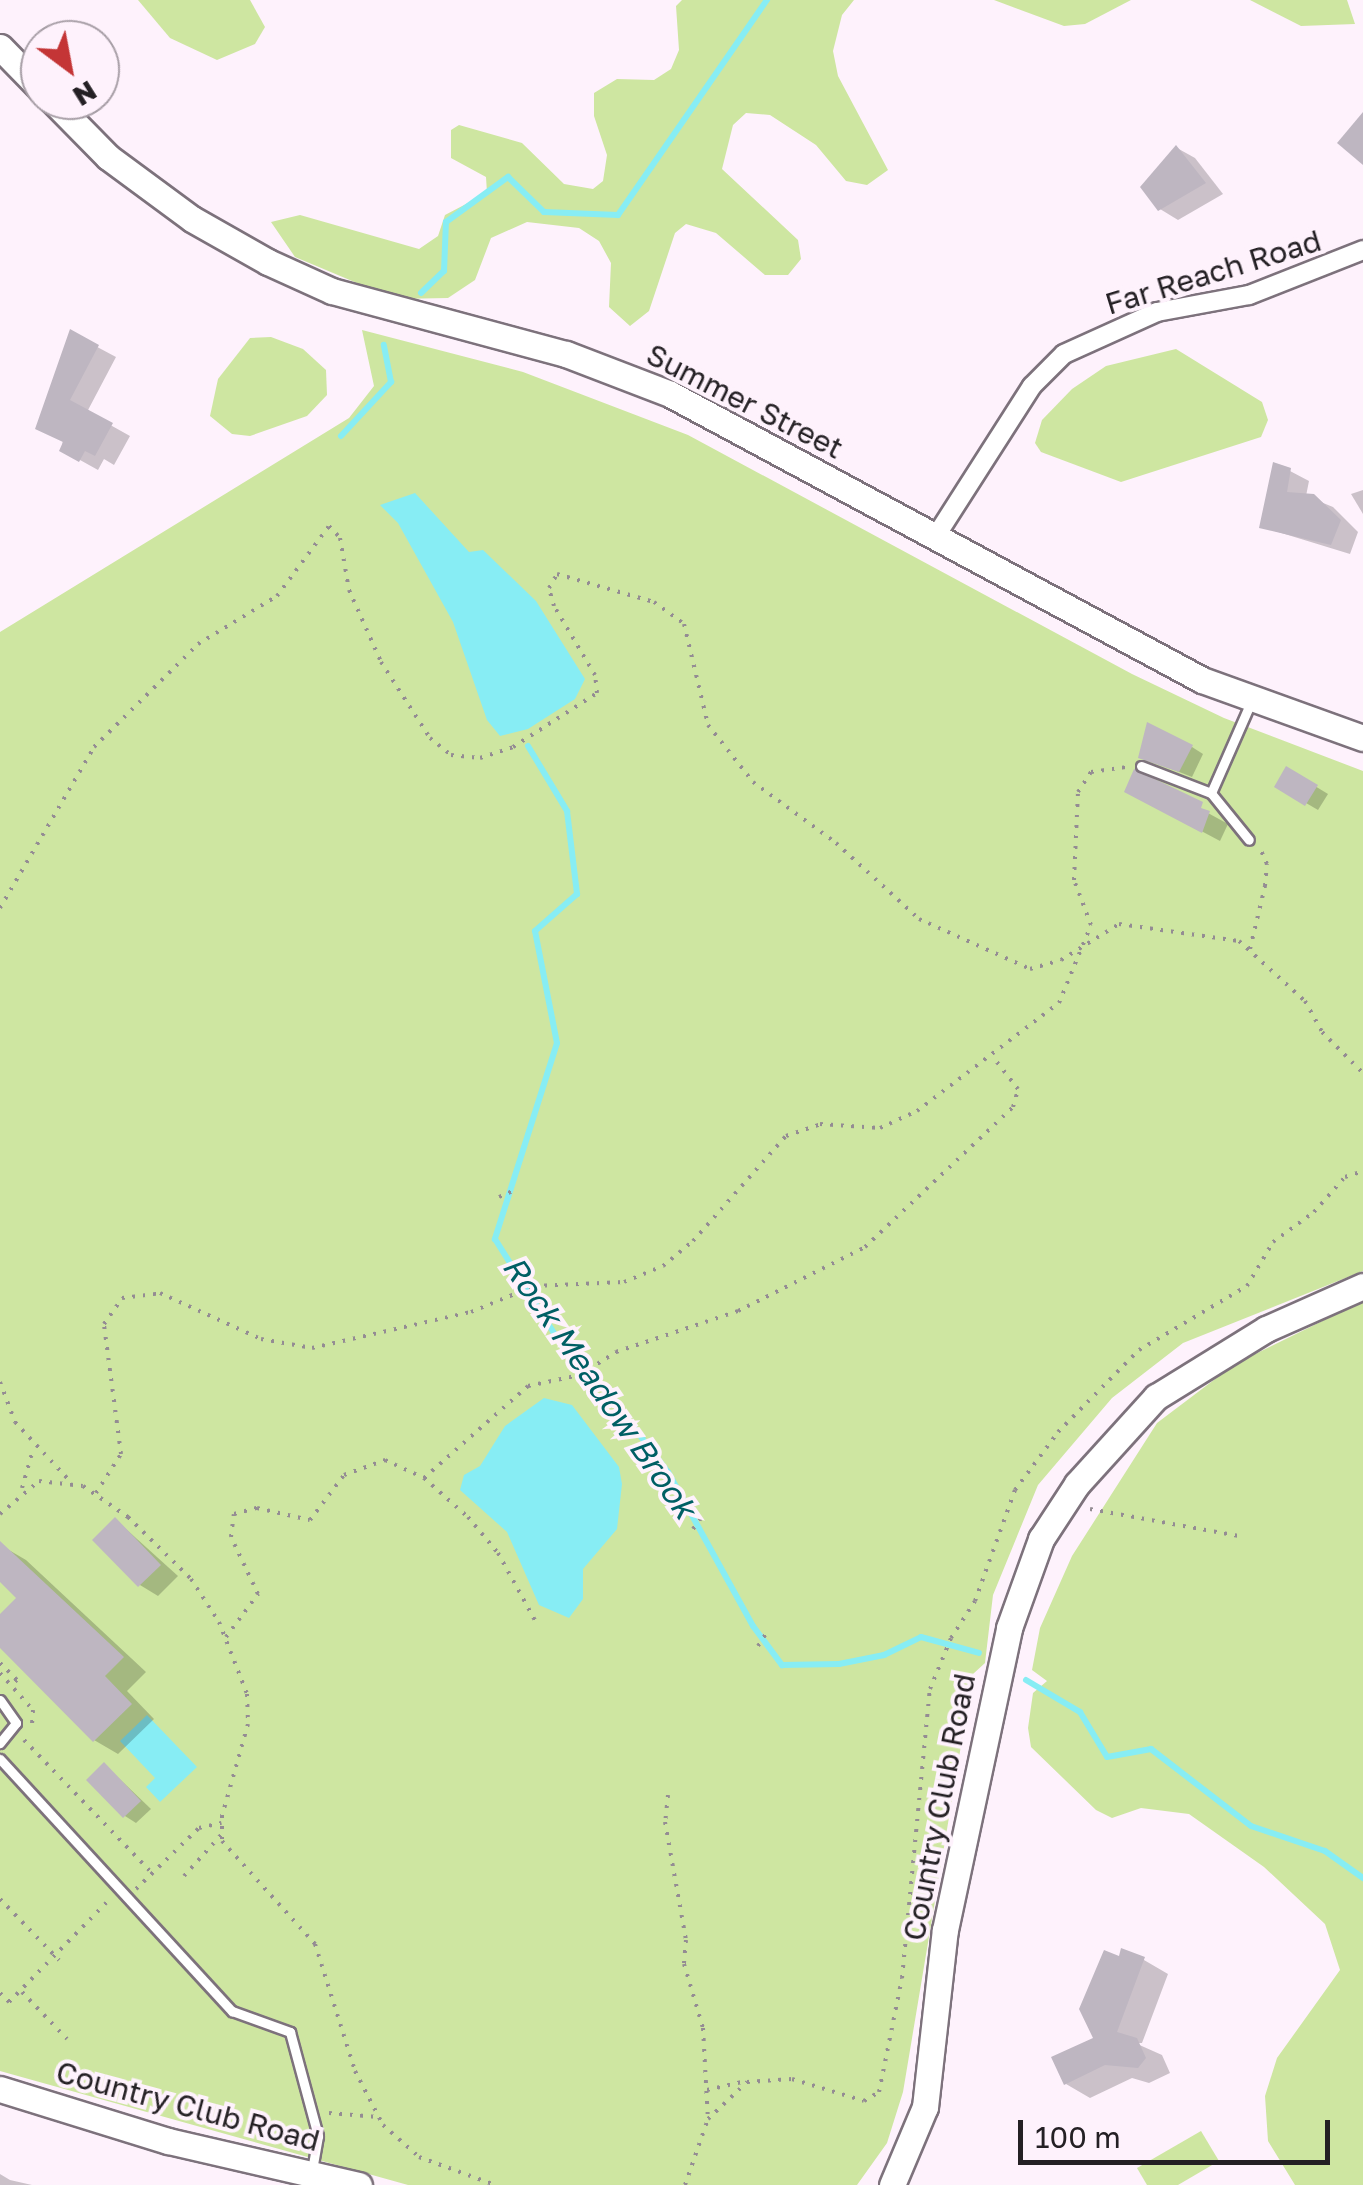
<!DOCTYPE html>
<html>
<head>
<meta charset="utf-8">
<style>
  body { margin:0 }
  #map { position:relative; width:1363px; height:2185px; overflow:hidden; background:#fef2fc; font-family:"Golos Text",sans-serif }
  div>[style] { position:absolute }
  .green>* { inset:0; background:#cee6a1 }
  .water>* { inset:0; background:#87edf4 }
  .shadow>* { inset:0; background:#0003 }
  .stream>* { height:6px; margin:-3px; padding:0 3px; transform-origin:3px; border-radius:3px; background:#87edf4 }
  .building>* { inset:0; background:#beb6c1 }
  .path>* { height:4px; margin-top:-2px; transform-origin:0; background:repeating-linear-gradient(90deg,#948c93 0 2.5px,transparent 0 10.5px) }
  .roads { filter:drop-shadow(2px 0 #7d727c) drop-shadow(-2px 0 #7d727c) drop-shadow(0 2px #7d727c) drop-shadow(0 -2px #7d727c) }
  .lane>* { height:9px; margin:-4.5px; padding:0 4.5px; transform-origin:4.5px; border-radius:4.5px; background:#fff }
  .street>* { height:18px; margin:-9px; padding:0 9px; transform-origin:9px; border-radius:9px; background:#fff }
  .secondary>* { height:25px; margin:-12.5px; padding:0 12.5px; transform-origin:12.5px; border-radius:12.5px; background:#fff }
  span { translate:-50% -50%; white-space:nowrap; text-align:center; line-height:1.15; -webkit-text-stroke:8px #fef2fc; paint-order:stroke }
  .street-label { font-size:30px; color:#242024 }
  .water-label { font-size:32px; color:#005f64; font-style:italic }
  .north { position:absolute; left:20px; top:20px; width:100px; height:100px; box-sizing:border-box; background:#fef2fc; border:2px solid #a79ea6; border-radius:50%; rotate:148deg; font-size:28px; font-weight:700; line-height:40px; text-align:center; color:#242024 }
  .north::after { content:''; display:block; margin:auto; width:35px; height:45px; background:#c43536; clip-path:polygon(50% 0,100% 100%,50% 72%,0 100%) }
  .scale { position:absolute; left:1018px; top:2120px; width:312px; height:45px; box-sizing:border-box; border:5px solid #242024; border-top:0; padding-left:12px; font-size:30px; line-height:35px; white-space:nowrap; color:#242024; -webkit-text-stroke:8px #fef2fc; paint-order:stroke }
</style>
</head>
<body>
<div id="map">
  <div class="green">
    <i style="clip-path:polygon(138px 0,250px 0,265px 27px,255px 44px,217px 60px,170px 38px)"></i>
    <i style="clip-path:polygon(682px 0,854px 0,842px 15px,833px 51px,838px 76px,888px 170px,867px 185px,846px 181px,816px 145px,770px 115px,746px 113px,733px 125px,722px 169px,798px 240px,801px 259px,788px 275px,765px 275px,716px 233px,686px 224px,675px 233px,649px 311px,630px 326px,609px 307px,611px 263px,599px 241px,579px 228px,527px 222px,491px 238px,475px 280px,448px 298px,395px 299px,295px 257px,271px 222px,300px 215px,419px 249px,438px 236px,445px 215px,487px 193px,486px 177px,451px 158px,451px 130px,459px 125px,522px 143px,564px 184px,593px 189px,603px 181px,607px 155px,594px 116px,594px 93px,617px 79px,654px 80px,671px 69px,679px 50px,676px 6px)"></i>
    <i style="clip-path:polygon(994px 0,1131px 0,1085px 24px,1064px 26px)"></i>
    <i style="clip-path:polygon(1250px 0,1347px 0,1355px 24px,1301px 26px)"></i>
    <i style="clip-path:polygon(362px 330px,523px 372px,688px 435px,1132px 674px,1224px 718px,1363px 771px,1363px 1271px,1183px 1343px,1112px 1398px,1038px 1485px,993px 1595px,985px 1663px,973px 1674px,903px 2092px,887px 2143px,857px 2185px,408px 2185px,0 2071px,0 632px,349px 418px,374px 386px)"></i>
    <i style="clip-path:polygon(271px 337px,303px 349px,326px 370px,327px 395px,307px 416px,250px 436px,232px 434px,210px 416px,218px 379px,250px 338px)"></i>
    <i style="clip-path:polygon(1176px 349px,1262px 402px,1268px 420px,1261px 437px,1121px 482px,1041px 452px,1035px 443px,1042px 420px,1072px 389px,1106px 366px)"></i>
    <i style="clip-path:polygon(1363px 1301px,1363px 2185px,1295px 2185px,1268px 2141px,1265px 2096px,1277px 2058px,1340px 1970px,1325px 1924px,1264px 1867px,1189px 1814px,1141px 1808px,1112px 1818px,1096px 1810px,1031px 1747px,1028px 1728px,1033px 1693px,1047px 1681px,1032px 1670px,1040px 1628px,1072px 1556px,1157px 1423px,1235px 1364px)"></i>
    <i style="clip-path:polygon(1201px 2131px,1219px 2161px,1178px 2185px,1147px 2185px,1137px 2168px)"></i>
  </div>
  <div class="water">
    <i style="clip-path:polygon(415px 493px,469px 552px,483px 550px,536px 601px,585px 679px,575px 699px,528px 729px,500px 736px,487px 720px,453px 622px,398px 523px,380px 505px)"></i>
    <i style="clip-path:polygon(544px 1398px,572px 1405px,619px 1467px,622px 1484px,617px 1529px,583px 1569px,583px 1599px,569px 1618px,539px 1605px,507px 1532px,460px 1490px,464px 1475px,480px 1466px,505px 1426px)"></i>
    <i style="clip-path:polygon(147px 1715px,197px 1767px,160px 1802px,146px 1787px,155px 1778px,120px 1741px)"></i>
  </div>
  <div class="shadow">
    <i style="clip-path:polygon(1177px 148px,1195px 158px,1223px 194px,1178px 220px,1160px 209px)"></i>
    <i style="clip-path:polygon(71px 333px,116px 357px,87px 412px,130px 436px,114px 465px,104px 459px,98px 470px,62px 450px)"></i>
    <i style="clip-path:polygon(1290px 471px,1309px 481px,1306px 496px,1333px 507px,1358px 532px,1350px 554px,1262px 527px)"></i>
    <i style="clip-path:polygon(1363px 490px,1363px 514px,1351px 494px)"></i>
    <i style="clip-path:polygon(1192px 747px,1203px 754px,1192px 777px,1141px 757px)"></i>
    <i style="clip-path:polygon(1287px 769px,1328px 794px,1318px 810px,1277px 786px)"></i>
    <i style="clip-path:polygon(1135px 773px,1228px 824px,1220px 841px,1145px 801px)"></i>
    <i style="clip-path:polygon(116px 1520px,178px 1576px,158px 1596px,140px 1585px)"></i>
    <i style="clip-path:polygon(2px 1546px,26px 1560px,146px 1672px,127px 1691px,154px 1719px,118px 1754px,94px 1740px,0 1640px,0 1617px,20px 1598px,0 1578px)"></i>
    <i style="clip-path:polygon(105px 1765px,151px 1809px,136px 1823px,125px 1816px)"></i>
    <i style="clip-path:polygon(1120px 1959px,1144px 1960px,1168px 1974px,1142px 2043px,1135px 2043px,1162px 2055px,1170px 2073px,1149px 2083px,1132px 2078px,1090px 2098px,1066px 2084px,1097px 2039px)"></i>
    <i style="clip-path:polygon(0 2174px,10px 2180px,32px 2185px,0 2185px)"></i>
  </div>
  <div class="stream">
    <i style="left:421px;top:293px;width:32px;rotate:-44deg"></i>
    <i style="left:444px;top:271px;width:49px;rotate:-87.7deg"></i>
    <i style="left:446px;top:222px;width:77px;rotate:-36deg"></i>
    <i style="left:508px;top:177px;width:50px;rotate:44.2deg"></i>
    <i style="left:544px;top:212px;width:74px;rotate:2.3deg"></i>
    <i style="left:618px;top:215px;width:262px;rotate:-55.3deg"></i>
    <i style="left:341px;top:436px;width:74px;rotate:-47.2deg"></i>
    <i style="left:391px;top:382px;width:38px;rotate:-101deg"></i>
    <i style="left:528px;top:746px;width:76px;rotate:59deg"></i>
    <i style="left:567px;top:811px;width:84px;rotate:83.1deg"></i>
    <i style="left:577px;top:894px;width:56px;rotate:138.6deg"></i>
    <i style="left:535px;top:931px;width:114px;rotate:78.9deg"></i>
    <i style="left:557px;top:1043px;width:206px;rotate:107.6deg"></i>
    <i style="left:495px;top:1239px;width:126px;rotate:57.9deg"></i>
    <i style="left:562px;top:1346px;width:42px;rotate:42.1deg"></i>
    <i style="left:593px;top:1374px;width:123px;rotate:52.6deg"></i>
    <i style="left:668px;top:1472px;width:176px;rotate:61.1deg"></i>
    <i style="left:753px;top:1626px;width:49px;rotate:53.4deg"></i>
    <i style="left:782px;top:1665px;width:57px;rotate:-1deg"></i>
    <i style="left:839px;top:1664px;width:46px;rotate:-11.3deg"></i>
    <i style="left:884px;top:1655px;width:41px;rotate:-25.9deg"></i>
    <i style="left:921px;top:1637px;width:60px;rotate:15.4deg"></i>
    <i style="left:1026px;top:1680px;width:63px;rotate:30.7deg"></i>
    <i style="left:1080px;top:1712px;width:52px;rotate:59deg"></i>
    <i style="left:1107px;top:1757px;width:45px;rotate:-10.3deg"></i>
    <i style="left:1151px;top:1749px;width:126px;rotate:37.6deg"></i>
    <i style="left:1251px;top:1826px;width:78px;rotate:18.7deg"></i>
    <i style="left:1325px;top:1851px;width:47px;rotate:35.4deg"></i>
  </div>
  <div class="building">
    <i style="clip-path:polygon(1363px 112px,1363px 165px,1337px 143px)"></i>
    <i style="clip-path:polygon(1176px 145px,1206px 183px,1158px 211px,1140px 187px)"></i>
    <i style="clip-path:polygon(70px 329px,99px 345px,70px 400px,113px 423px,95px 456px,85px 451px,79px 462px,59px 451px,63px 442px,35px 429px)"></i>
    <i style="clip-path:polygon(1273px 462px,1291px 468px,1287px 492px,1314px 494px,1341px 520px,1331px 545px,1259px 528px)"></i>
    <i style="clip-path:polygon(1147px 722px,1193px 745px,1179px 772px,1138px 758px)"></i>
    <i style="clip-path:polygon(1286px 766px,1318px 785px,1305px 806px,1274px 787px)"></i>
    <i style="clip-path:polygon(1134px 769px,1203px 802px,1201px 808px,1210px 811px,1202px 833px,1124px 792px)"></i>
    <i style="clip-path:polygon(115px 1517px,161px 1565px,138px 1587px,92px 1540px)"></i>
    <i style="clip-path:polygon(0 1541px,124px 1657px,105px 1676px,132px 1704px,93px 1742px,0 1648px,0 1614px,16px 1598px,0 1582px)"></i>
    <i style="clip-path:polygon(104px 1762px,141px 1801px,123px 1818px,86px 1780px)"></i>
    <i style="clip-path:polygon(1121px 1948px,1145px 1957px,1117px 2032px,1137px 2038px,1146px 2058px,1138px 2068px,1105px 2065px,1064px 2085px,1051px 2057px,1093px 2038px,1079px 2009px,1104px 1950px,1119px 1956px)"></i>
  </div>
  <div class="path">
    <i style="left:0;top:908px;width:186px;rotate:-59.7deg"></i>
    <i style="left:94px;top:747px;width:146px;rotate:-44.7deg"></i>
    <i style="left:198px;top:644px;width:92px;rotate:-31.3deg"></i>
    <i style="left:277px;top:596px;width:87px;rotate:-53.4deg"></i>
    <i style="left:329px;top:526px;width:16px;rotate:47deg"></i>
    <i style="left:340px;top:538px;width:53px;rotate:80.2deg"></i>
    <i style="left:349px;top:590px;width:79px;rotate:66deg"></i>
    <i style="left:381px;top:662px;width:90px;rotate:57.2deg"></i>
    <i style="left:430px;top:738px;width:27px;rotate:39deg"></i>
    <i style="left:451px;top:755px;width:29px;rotate:6deg"></i>
    <i style="left:480px;top:758px;width:35px;rotate:-18deg"></i>
    <i style="left:513px;top:747px;width:100px;rotate:-32.7deg"></i>
    <i style="left:597px;top:693px;width:18px;rotate:-96deg"></i>
    <i style="left:595px;top:675px;width:80px;rotate:-120.7deg"></i>
    <i style="left:554px;top:606px;width:19px;rotate:-106deg"></i>
    <i style="left:549px;top:588px;width:16px;rotate:-60deg"></i>
    <i style="left:557px;top:574px;width:101px;rotate:16.1deg"></i>
    <i style="left:654px;top:602px;width:37px;rotate:36deg"></i>
    <i style="left:684px;top:624px;width:104px;rotate:76.6deg"></i>
    <i style="left:708px;top:725px;width:73px;rotate:51.7deg"></i>
    <i style="left:753px;top:782px;width:103px;rotate:36.3deg"></i>
    <i style="left:836px;top:843px;width:113px;rotate:42.5deg"></i>
    <i style="left:919px;top:919px;width:122px;rotate:24.2deg"></i>
    <i style="left:1030px;top:969px;width:32px;rotate:-16deg"></i>
    <i style="left:1061px;top:960px;width:68px;rotate:-31.8deg"></i>
    <i style="left:1119px;top:924px;width:121px;rotate:8.1deg"></i>
    <i style="left:1239px;top:941px;width:89px;rotate:42.3deg"></i>
    <i style="left:1305px;top:1001px;width:35px;rotate:61deg"></i>
    <i style="left:1322px;top:1032px;width:58px;rotate:45deg"></i>
    <i style="left:1250px;top:949px;width:65px;rotate:-76.6deg"></i>
    <i style="left:1265px;top:886px;width:22px;rotate:-85deg"></i>
    <i style="left:1267px;top:864px;width:17px;rotate:-114deg"></i>
    <i style="left:499px;top:1197px;width:17px;rotate:-24deg"></i>
    <i style="left:0;top:1382px;width:43px;rotate:69.4deg"></i>
    <i style="left:15px;top:1422px;width:78px;rotate:47.1deg"></i>
    <i style="left:650px;top:1460px;width:16px;rotate:-47deg"></i>
    <i style="left:424px;top:1478px;width:139px;rotate:-41.5deg"></i>
    <i style="left:528px;top:1386px;width:53px;rotate:-11.9deg"></i>
    <i style="left:580px;top:1375px;width:43px;rotate:-32.6deg"></i>
    <i style="left:616px;top:1352px;width:129px;rotate:-18.6deg"></i>
    <i style="left:738px;top:1311px;width:142px;rotate:-26.7deg"></i>
    <i style="left:865px;top:1247px;width:204px;rotate:-43.4deg"></i>
    <i style="left:1013px;top:1107px;width:19px;rotate:-74deg"></i>
    <i style="left:1018px;top:1089px;width:39px;rotate:-128deg"></i>
    <i style="left:22px;top:1488px;width:40px;rotate:-74deg"></i>
    <i style="left:96px;top:1493px;width:46px;rotate:-57.3deg"></i>
    <i style="left:121px;top:1454px;width:131px;rotate:-97.5deg"></i>
    <i style="left:104px;top:1324px;width:32px;rotate:-55deg"></i>
    <i style="left:122px;top:1298px;width:38px;rotate:-7deg"></i>
    <i style="left:160px;top:1293px;width:111px;rotate:24.5deg"></i>
    <i style="left:261px;top:1339px;width:52px;rotate:10deg"></i>
    <i style="left:312px;top:1348px;width:163px;rotate:-12.8deg"></i>
    <i style="left:471px;top:1312px;width:68px;rotate:-22.4deg"></i>
    <i style="left:534px;top:1286px;width:90px;rotate:-2.5deg"></i>
    <i style="left:624px;top:1282px;width:42px;rotate:-22.3deg"></i>
    <i style="left:663px;top:1266px;width:39px;rotate:-40deg"></i>
    <i style="left:693px;top:1241px;width:140px;rotate:-48.5deg"></i>
    <i style="left:786px;top:1136px;width:36px;rotate:-19deg"></i>
    <i style="left:820px;top:1124px;width:60px;rotate:3.8deg"></i>
    <i style="left:880px;top:1128px;width:41px;rotate:-24.7deg"></i>
    <i style="left:917px;top:1111px;width:178px;rotate:-37.3deg"></i>
    <i style="left:1059px;top:1003px;width:84px;rotate:-67.7deg"></i>
    <i style="left:1091px;top:925px;width:48px;rotate:-110.7deg"></i>
    <i style="left:1074px;top:880px;width:88px;rotate:-87.4deg"></i>
    <i style="left:1078px;top:792px;width:24px;rotate:-57deg"></i>
    <i style="left:1091px;top:772px;width:35px;rotate:-8deg"></i>
    <i style="left:1090px;top:1509px;width:150px;rotate:10.3deg"></i>
    <i style="left:0;top:1514px;width:51px;rotate:-40.2deg"></i>
    <i style="left:39px;top:1481px;width:44px;rotate:6.5deg"></i>
    <i style="left:83px;top:1486px;width:55px;rotate:34.6deg"></i>
    <i style="left:128px;top:1517px;width:88px;rotate:44.5deg"></i>
    <i style="left:191px;top:1579px;width:51px;rotate:56.9deg"></i>
    <i style="left:219px;top:1622px;width:77px;rotate:68.7deg"></i>
    <i style="left:247px;top:1694px;width:30px;rotate:88deg"></i>
    <i style="left:248px;top:1724px;width:96px;rotate:105.8deg"></i>
    <i style="left:222px;top:1816px;width:25px;rotate:90deg"></i>
    <i style="left:222px;top:1841px;width:139px;rotate:47.9deg"></i>
    <i style="left:315px;top:1944px;width:133px;rotate:72.5deg"></i>
    <i style="left:355px;top:2071px;width:61px;rotate:62.6deg"></i>
    <i style="left:383px;top:2125px;width:48px;rotate:41.6deg"></i>
    <i style="left:419px;top:2157px;width:81px;rotate:20.2deg"></i>
    <i style="left:693px;top:1529px;width:17px;rotate:-54deg"></i>
    <i style="left:226px;top:1637px;width:54px;rotate:-53.3deg"></i>
    <i style="left:258px;top:1594px;width:63px;rotate:-115.3deg"></i>
    <i style="left:231px;top:1537px;width:23px;rotate:-83deg"></i>
    <i style="left:234px;top:1514px;width:24px;rotate:-15deg"></i>
    <i style="left:257px;top:1508px;width:54px;rotate:12.8deg"></i>
    <i style="left:310px;top:1520px;width:56px;rotate:-52.9deg"></i>
    <i style="left:344px;top:1475px;width:44px;rotate:-20.1deg"></i>
    <i style="left:385px;top:1460px;width:43px;rotate:24.8deg"></i>
    <i style="left:424px;top:1478px;width:59px;rotate:41.6deg"></i>
    <i style="left:468px;top:1517px;width:47px;rotate:50.2deg"></i>
    <i style="left:498px;top:1553px;width:79px;rotate:61.2deg"></i>
    <i style="left:758px;top:1646px;width:17px;rotate:-57deg"></i>
    <i style="left:0;top:1663px;width:24px;rotate:45deg"></i>
    <i style="left:17px;top:1680px;width:6px;rotate:141deg"></i>
    <i style="left:0;top:1673px;width:50px;rotate:48.3deg"></i>
    <i style="left:33px;top:1710px;width:15px;rotate:94deg"></i>
    <i style="left:24px;top:1740px;width:185px;rotate:46.1deg"></i>
    <i style="left:668px;top:1795px;width:27px;rotate:96deg"></i>
    <i style="left:665px;top:1822px;width:120px;rotate:79.9deg"></i>
    <i style="left:686px;top:1940px;width:24px;rotate:95deg"></i>
    <i style="left:684px;top:1964px;width:67px;rotate:73.5deg"></i>
    <i style="left:703px;top:2028px;width:91px;rotate:86.9deg"></i>
    <i style="left:184px;top:1876px;width:55px;rotate:-47.9deg"></i>
    <i style="left:136px;top:1889px;width:88px;rotate:-44.1deg"></i>
    <i style="left:199px;top:1828px;width:23px;rotate:-13deg"></i>
    <i style="left:0;top:1899px;width:85px;rotate:46deg"></i>
    <i style="left:22px;top:1992px;width:65px;rotate:46.2deg"></i>
    <i style="left:0;top:1993px;width:13px;rotate:45deg"></i>
    <i style="left:9px;top:2002px;width:144px;rotate:-45.6deg"></i>
    <i style="left:707px;top:2090px;width:39px;rotate:-13deg"></i>
    <i style="left:329px;top:2113px;width:49px;rotate:4.7deg"></i>
    <i style="left:685px;top:2185px;width:70px;rotate:-70.8deg"></i>
    <i style="left:708px;top:2119px;width:54px;rotate:-43.5deg"></i>
    <i style="left:747px;top:2082px;width:45px;rotate:-3.8deg"></i>
    <i style="left:792px;top:2079px;width:75px;rotate:17deg"></i>
    <i style="left:864px;top:2101px;width:17px;rotate:-31deg"></i>
    <i style="left:879px;top:2092px;width:116px;rotate:-78.6deg"></i>
    <i style="left:902px;top:1978px;width:290px;rotate:-84.5deg"></i>
    <i style="left:930px;top:1689px;width:55px;rotate:-67.6deg"></i>
    <i style="left:951px;top:1638px;width:44px;rotate:-57deg"></i>
    <i style="left:975px;top:1601px;width:118px;rotate:-70.2deg"></i>
    <i style="left:1015px;top:1490px;width:72px;rotate:-53.4deg"></i>
    <i style="left:1058px;top:1432px;width:115px;rotate:-45.4deg"></i>
    <i style="left:1139px;top:1350px;width:126px;rotate:-30.7deg"></i>
    <i style="left:1247px;top:1286px;width:51px;rotate:-59.4deg"></i>
    <i style="left:1273px;top:1242px;width:51px;rotate:-36.2deg"></i>
    <i style="left:1314px;top:1212px;width:47px;rotate:-48.5deg"></i>
    <i style="left:1345px;top:1177px;width:19px;rotate:-18deg"></i>
  </div>
  <div class="roads">
    <div class="lane">
      <i style="left:1141px;top:766px;width:75px;rotate:21.1deg"></i>
      <i style="left:1211px;top:793px;width:60px;rotate:51deg"></i>
      <i style="left:1211px;top:793px;width:99px;rotate:-66.3deg"></i>
      <i style="left:0;top:1700px;width:28px;rotate:55deg"></i>
      <i style="left:16px;top:1723px;width:26px;rotate:129deg"></i>
      <i style="left:0;top:1759px;width:343px;rotate:47.4deg"></i>
      <i style="left:232px;top:2011px;width:62px;rotate:19.9deg"></i>
      <i style="left:290px;top:2032px;width:108px;rotate:74.9deg"></i>
      <i style="left:318px;top:2136px;width:36px;rotate:100deg"></i>
    </div>
    <div class="street">
      <i style="left:936px;top:536px;width:178px;rotate:-57.4deg"></i>
      <i style="left:1032px;top:386px;width:45px;rotate:-45deg"></i>
      <i style="left:1064px;top:354px;width:102px;rotate:-24.3deg"></i>
      <i style="left:1157px;top:312px;width:94px;rotate:-10.5deg"></i>
      <i style="left:1249px;top:295px;width:123px;rotate:-21.5deg"></i>
    </div>
    <div class="secondary">
      <i style="left:0;top:47px;width:57px;rotate:45.7deg"></i>
      <i style="left:52px;top:100px;width:80px;rotate:45.5deg"></i>
      <i style="left:108px;top:157px;width:104px;rotate:36.4deg"></i>
      <i style="left:192px;top:219px;width:87px;rotate:29.5deg"></i>
      <i style="left:268px;top:262px;width:70px;rotate:24.4deg"></i>
      <i style="left:332px;top:291px;width:242px;rotate:15.1deg"></i>
      <i style="left:566px;top:354px;width:111px;rotate:21deg"></i>
      <i style="left:670px;top:394px;width:604px;rotate:28.26deg"></i>
      <i style="left:1202px;top:680px;width:171px;rotate:19.8deg"></i>
      <i style="left:0;top:2089px;width:176px;rotate:17.2deg"></i>
      <i style="left:168px;top:2141px;width:196px;rotate:13deg"></i>
      <i style="left:892px;top:2185px;width:85px;rotate:-67.1deg"></i>
      <i style="left:925px;top:2107px;width:178px;rotate:-83.6deg"></i>
      <i style="left:945px;top:1930px;width:309px;rotate:-78deg"></i>
      <i style="left:1009px;top:1628px;width:95px;rotate:-70.2deg"></i>
      <i style="left:1041px;top:1539px;width:66px;rotate:-56.8deg"></i>
      <i style="left:1077px;top:1484px;width:118px;rotate:-47.8deg"></i>
      <i style="left:1156px;top:1397px;width:129px;rotate:-31.7deg"></i>
      <i style="left:1266px;top:1329px;width:106px;rotate:-23.9deg"></i>
    </div>
  </div>
  <div class="street-label">
    <span style="left:1213px;top:272px;rotate:-17deg">Far Reach Road</span>
    <span style="left:745px;top:401px;rotate:27deg">Summer Street</span>
    <span style="left:939px;top:1807px;rotate:-79deg">Country Club Road</span>
    <span style="left:188px;top:2106px;rotate:15deg">Country Club Road</span>
  </div>
  <div class="water-label">
    <span style="left:600px;top:1387px;rotate:55deg">Rock Meadow Brook</span>
  </div>
  <div class="north">N</div>
  <div class="scale">100 m</div>
</div>
</body>
</html>
